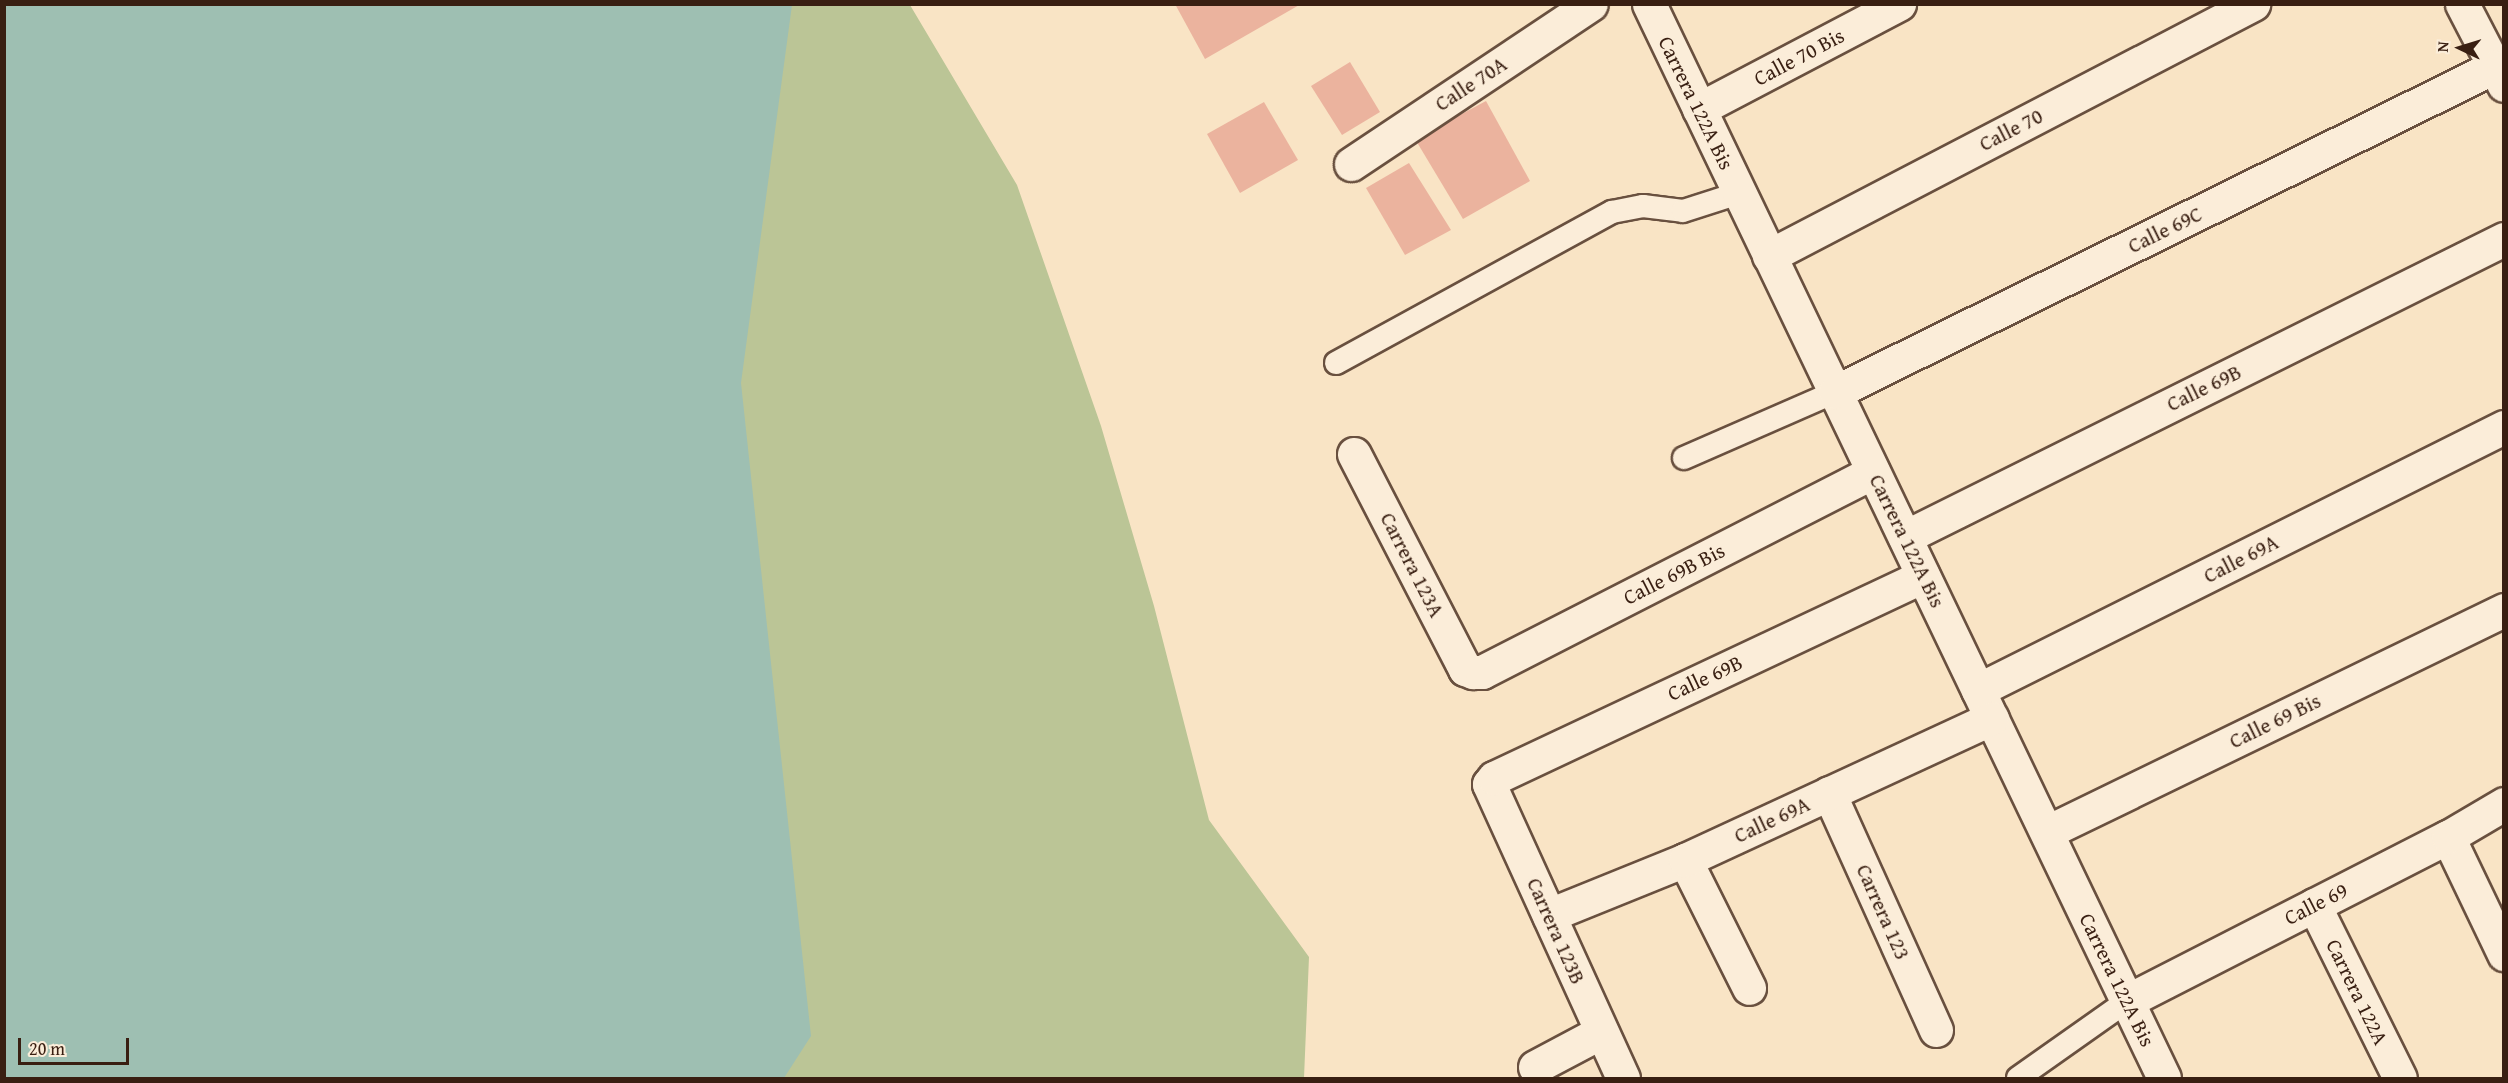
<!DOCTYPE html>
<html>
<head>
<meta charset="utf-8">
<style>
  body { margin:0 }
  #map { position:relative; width:2508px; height:1083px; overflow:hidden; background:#f9e4c5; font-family:"Gentium Book Plus",serif }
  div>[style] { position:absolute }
  .green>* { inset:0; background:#bbc596 }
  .water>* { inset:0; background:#9ebfb2 }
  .building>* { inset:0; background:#ebb39e }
  .roads { filter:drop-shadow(2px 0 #69503f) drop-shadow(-2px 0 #69503f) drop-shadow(0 2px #69503f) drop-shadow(0 -2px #69503f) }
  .lane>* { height:22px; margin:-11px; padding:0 11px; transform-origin:11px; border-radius:11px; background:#fbedd9 }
  .street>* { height:33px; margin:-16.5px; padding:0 16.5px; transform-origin:16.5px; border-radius:16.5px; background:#fbedd9 }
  span { translate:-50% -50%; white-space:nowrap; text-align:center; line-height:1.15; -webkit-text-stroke:4.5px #fbedd9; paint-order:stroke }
  .street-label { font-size:21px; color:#391f12 }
  .frame { position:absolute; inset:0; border:6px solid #391f12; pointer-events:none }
  .north { position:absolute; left:2430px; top:18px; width:60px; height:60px; -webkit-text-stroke:4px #fbedd9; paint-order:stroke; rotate:274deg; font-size:16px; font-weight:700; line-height:24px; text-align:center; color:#391f12 }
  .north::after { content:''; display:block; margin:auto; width:21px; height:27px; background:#391f12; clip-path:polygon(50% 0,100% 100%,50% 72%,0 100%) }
  .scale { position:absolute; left:18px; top:1038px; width:111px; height:27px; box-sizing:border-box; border:3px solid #391f12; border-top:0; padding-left:8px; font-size:18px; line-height:21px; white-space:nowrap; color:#391f12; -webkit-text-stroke:4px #fbedd9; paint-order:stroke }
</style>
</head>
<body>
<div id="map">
  <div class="green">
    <i style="clip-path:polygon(5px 5px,910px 5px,1017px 185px,1101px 426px,1154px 606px,1209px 820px,1309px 957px,1304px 1078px,5px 1078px)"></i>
  </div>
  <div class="water">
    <i style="clip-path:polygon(5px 4px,792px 5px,741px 383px,811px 1036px,784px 1078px,5px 1078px)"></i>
  </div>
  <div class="building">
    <i style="clip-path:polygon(1175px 4px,1301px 4px,1205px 59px)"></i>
    <i style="clip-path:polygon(1350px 62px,1380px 112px,1342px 135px,1311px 86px)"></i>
    <i style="clip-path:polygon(1486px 101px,1530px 181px,1463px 219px,1415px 139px)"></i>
    <i style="clip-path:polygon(1264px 102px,1298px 160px,1240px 193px,1207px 134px)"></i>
    <i style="clip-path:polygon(1409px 163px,1451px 230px,1405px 255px,1366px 188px)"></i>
  </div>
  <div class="roads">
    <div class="lane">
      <i style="left:1336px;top:363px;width:315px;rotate:-28.7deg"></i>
      <i style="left:1612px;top:212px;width:32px;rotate:-11deg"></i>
      <i style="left:1643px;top:206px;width:40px;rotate:7.1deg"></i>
      <i style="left:1683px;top:211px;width:59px;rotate:-17.8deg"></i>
      <i style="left:1684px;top:458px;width:165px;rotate:-23.6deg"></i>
      <i style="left:2018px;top:1078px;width:133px;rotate:-35.2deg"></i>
    </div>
    <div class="street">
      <i style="left:1649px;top:4px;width:1191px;rotate:64.38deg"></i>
      <i style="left:2462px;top:4px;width:91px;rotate:62.6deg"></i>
      <i style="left:1699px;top:109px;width:226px;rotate:-27.7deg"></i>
      <i style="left:1351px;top:164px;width:288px;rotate:-33.7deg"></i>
      <i style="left:1769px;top:256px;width:546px;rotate:-27.5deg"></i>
      <i style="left:1835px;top:392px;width:735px;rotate:-26.25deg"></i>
      <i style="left:1354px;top:454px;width:242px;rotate:62.7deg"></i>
      <i style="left:1465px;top:669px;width:9px;rotate:21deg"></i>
      <i style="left:1473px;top:672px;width:9px"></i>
      <i style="left:1482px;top:672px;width:439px;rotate:-27.1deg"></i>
      <i style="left:1905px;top:537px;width:669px;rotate:-26.45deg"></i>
      <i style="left:1978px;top:690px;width:588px;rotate:-26.57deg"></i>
      <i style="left:1829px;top:793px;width:260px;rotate:65.7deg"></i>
      <i style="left:2047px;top:832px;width:508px;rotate:-25.91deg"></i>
      <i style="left:2448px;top:837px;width:130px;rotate:64.4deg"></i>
      <i style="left:1685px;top:860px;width:143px;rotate:63.4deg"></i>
      <i style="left:2314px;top:905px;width:193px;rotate:63.6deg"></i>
      <i style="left:1549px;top:915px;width:147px;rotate:-22deg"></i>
      <i style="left:1685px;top:860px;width:338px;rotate:-24.8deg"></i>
      <i style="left:2127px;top:1001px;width:360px;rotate:-27.1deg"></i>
      <i style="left:2448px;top:837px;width:65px;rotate:-30.5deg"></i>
      <i style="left:1535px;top:1067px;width:75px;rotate:-27.9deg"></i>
      <i style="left:1623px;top:1078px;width:323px;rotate:-114.5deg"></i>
      <i style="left:1489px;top:784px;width:8px;rotate:-50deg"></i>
      <i style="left:1494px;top:778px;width:474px;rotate:-25.2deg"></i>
    </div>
  </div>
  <div class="street-label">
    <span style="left:1799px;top:57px;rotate:-28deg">Calle 70 Bis</span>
    <span style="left:1471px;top:84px;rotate:-33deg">Calle 70A</span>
    <span style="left:1696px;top:103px;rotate:64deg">Carrera 122A Bis</span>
    <span style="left:2011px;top:130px;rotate:-27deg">Calle 70</span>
    <span style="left:2165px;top:230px;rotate:-26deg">Calle 69C</span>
    <span style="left:2204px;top:388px;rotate:-26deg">Calle 69B</span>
    <span style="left:1907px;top:541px;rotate:64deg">Carrera 122A Bis</span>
    <span style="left:2241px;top:559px;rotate:-27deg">Calle 69A</span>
    <span style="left:1412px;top:565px;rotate:63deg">Carrera 123A</span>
    <span style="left:1674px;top:574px;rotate:-27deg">Calle 69B Bis</span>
    <span style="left:1705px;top:678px;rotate:-25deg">Calle 69B</span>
    <span style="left:2275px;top:721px;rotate:-26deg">Calle 69 Bis</span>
    <span style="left:1772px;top:820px;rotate:-25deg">Calle 69A</span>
    <span style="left:2316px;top:904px;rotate:-27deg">Calle 69</span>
    <span style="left:1883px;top:912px;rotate:66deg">Carrera 123</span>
    <span style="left:1556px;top:931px;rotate:66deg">Carrera 123B</span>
    <span style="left:2117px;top:980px;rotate:64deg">Carrera 122A Bis</span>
    <span style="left:2357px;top:992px;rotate:64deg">Carrera 122A</span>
  </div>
  <div class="frame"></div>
  <div class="north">N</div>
  <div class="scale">20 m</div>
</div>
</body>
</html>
